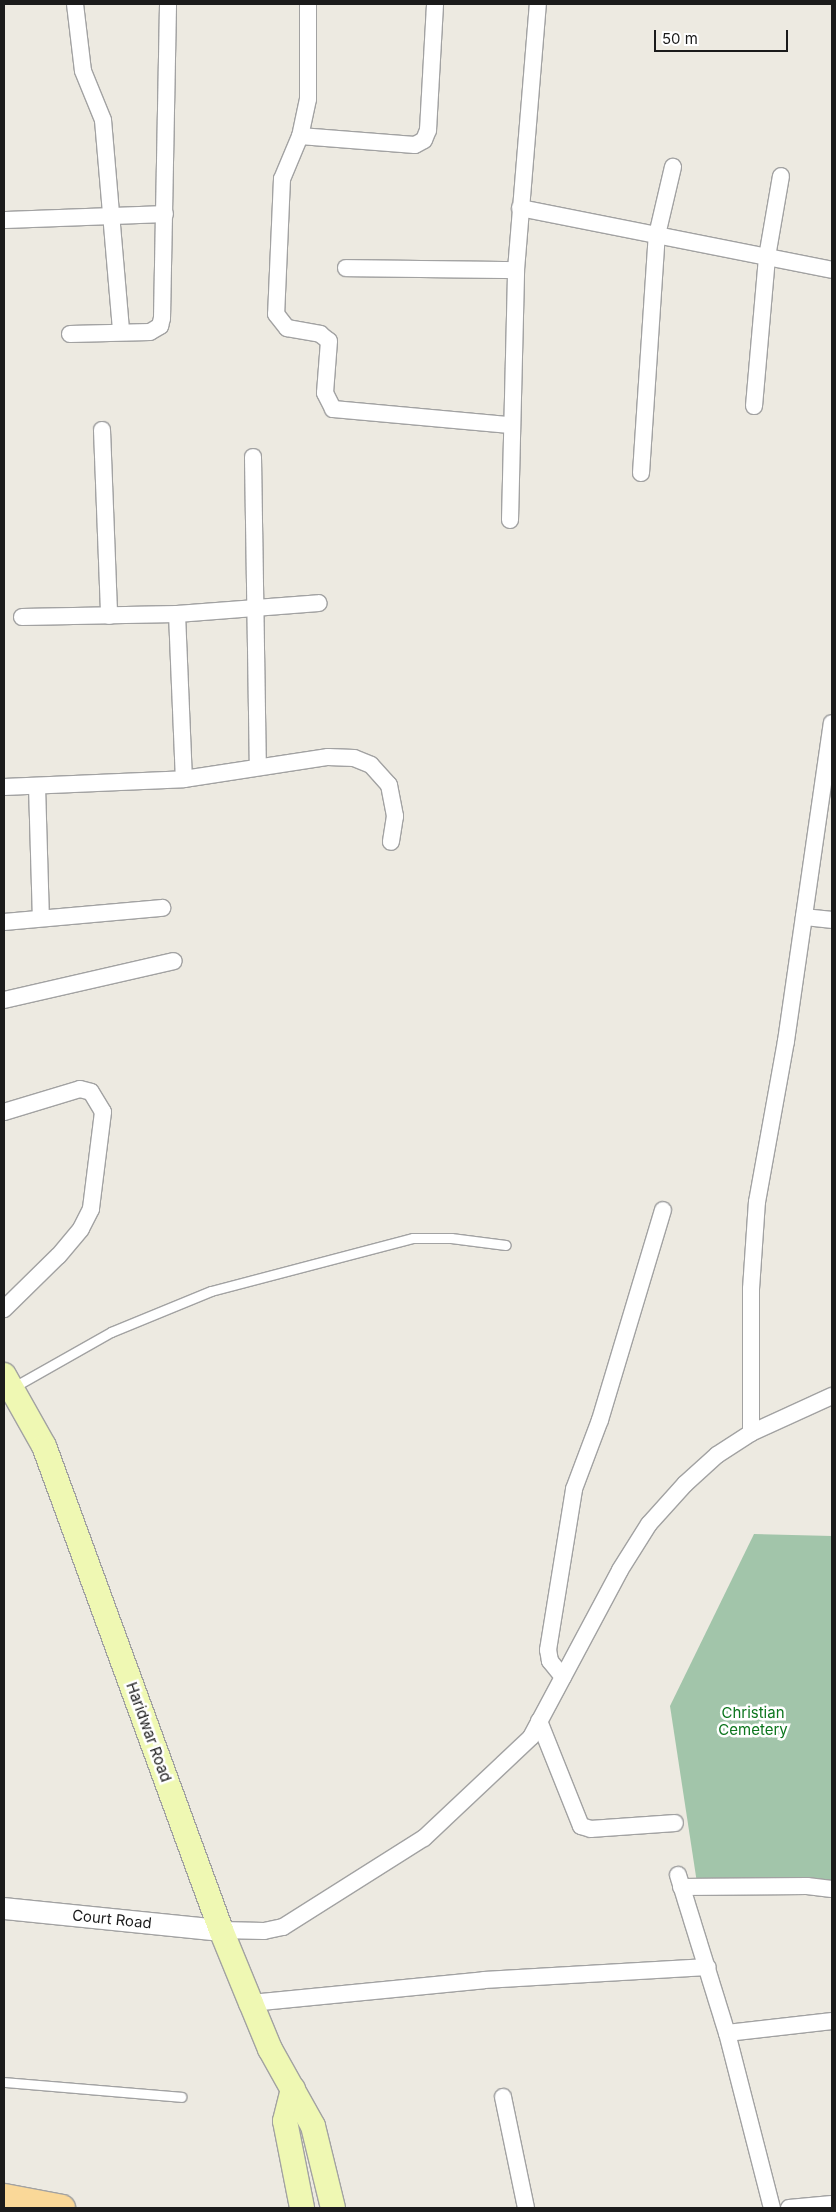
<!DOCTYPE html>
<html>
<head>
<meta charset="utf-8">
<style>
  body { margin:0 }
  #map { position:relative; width:836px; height:2212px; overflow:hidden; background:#edeae1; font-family:Inter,sans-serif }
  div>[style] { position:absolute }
  .cemetery>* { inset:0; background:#a2c5aa }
  .roads { filter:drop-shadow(1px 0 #a2a2a2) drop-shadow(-1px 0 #a2a2a2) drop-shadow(0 1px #a2a2a2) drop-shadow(0 -1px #a2a2a2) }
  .service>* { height:9px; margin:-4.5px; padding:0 4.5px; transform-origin:4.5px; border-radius:4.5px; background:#fff }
  .minor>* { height:16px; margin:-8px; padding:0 8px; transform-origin:8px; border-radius:8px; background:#fff }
  .tertiary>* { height:21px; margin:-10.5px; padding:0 10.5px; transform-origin:10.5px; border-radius:10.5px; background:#fff }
  .secondary>* { height:24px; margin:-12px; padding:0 12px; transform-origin:12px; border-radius:12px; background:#eff8b3 }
  .primary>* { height:26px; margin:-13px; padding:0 13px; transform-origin:13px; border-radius:13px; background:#fad898 }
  span { translate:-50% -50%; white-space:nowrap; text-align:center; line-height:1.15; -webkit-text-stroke:5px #fff; paint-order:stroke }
  .park-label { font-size:15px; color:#0d761e }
  .street-label { font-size:15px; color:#1b1b1b }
  .frame { position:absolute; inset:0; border:5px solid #1b1b1b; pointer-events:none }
  .scale { position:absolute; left:654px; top:30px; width:134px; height:22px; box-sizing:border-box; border:2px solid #1b1b1b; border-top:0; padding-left:6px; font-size:15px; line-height:18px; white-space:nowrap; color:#1b1b1b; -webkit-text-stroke:4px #fff; paint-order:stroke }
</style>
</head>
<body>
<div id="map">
  <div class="cemetery">
    <i style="clip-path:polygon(754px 1534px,832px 1536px,832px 1882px,697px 1883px,670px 1706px)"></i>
  </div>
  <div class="roads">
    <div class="service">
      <i style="left:12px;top:1388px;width:114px;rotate:-29.5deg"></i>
      <i style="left:111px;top:1332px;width:108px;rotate:-22.3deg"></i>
      <i style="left:211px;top:1291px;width:209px;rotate:-14.7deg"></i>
      <i style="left:413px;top:1238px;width:38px"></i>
      <i style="left:451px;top:1238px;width:55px;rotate:7.3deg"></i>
      <i style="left:4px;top:2082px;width:178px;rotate:4.8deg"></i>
    </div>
    <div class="minor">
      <i style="left:75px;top:4px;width:67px;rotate:83.2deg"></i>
      <i style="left:83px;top:71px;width:53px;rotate:67.8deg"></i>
      <i style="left:103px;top:120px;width:212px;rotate:85.1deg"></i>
      <i style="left:308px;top:4px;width:95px;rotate:90deg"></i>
      <i style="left:308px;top:99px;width:38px;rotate:102deg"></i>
      <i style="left:300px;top:136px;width:47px;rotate:112.7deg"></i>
      <i style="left:282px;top:179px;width:135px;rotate:92.5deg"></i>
      <i style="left:276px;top:314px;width:18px;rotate:52deg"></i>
      <i style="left:287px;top:328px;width:34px;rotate:10deg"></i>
      <i style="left:320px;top:334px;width:11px;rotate:38deg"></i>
      <i style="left:329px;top:341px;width:52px;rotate:94.4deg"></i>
      <i style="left:325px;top:393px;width:18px;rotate:63deg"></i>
      <i style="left:333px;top:409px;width:178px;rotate:5.2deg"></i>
      <i style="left:300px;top:136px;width:115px;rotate:4.5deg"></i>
      <i style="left:415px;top:145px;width:10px;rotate:-29deg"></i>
      <i style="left:424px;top:140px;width:11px;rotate:-68deg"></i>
      <i style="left:428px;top:130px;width:126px;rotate:-86.8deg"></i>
      <i style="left:520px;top:208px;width:318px;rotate:11.2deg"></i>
      <i style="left:4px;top:220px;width:161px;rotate:-2.1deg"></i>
      <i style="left:346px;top:268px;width:170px;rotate:0.7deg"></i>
      <i style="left:70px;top:334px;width:80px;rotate:-1.4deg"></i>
      <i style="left:150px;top:332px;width:12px;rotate:-31deg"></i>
      <i style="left:160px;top:326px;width:8px;rotate:-76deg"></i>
      <i style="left:162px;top:318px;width:314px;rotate:-88.9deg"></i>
      <i style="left:754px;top:406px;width:150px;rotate:-85deg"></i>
      <i style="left:767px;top:257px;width:82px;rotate:-80.2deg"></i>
      <i style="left:102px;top:430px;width:186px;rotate:87.8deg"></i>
      <i style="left:253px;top:457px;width:310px;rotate:89.1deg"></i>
      <i style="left:641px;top:473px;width:239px;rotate:-86.2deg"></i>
      <i style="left:657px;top:235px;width:70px;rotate:-76.8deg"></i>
      <i style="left:510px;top:520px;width:250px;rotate:-88.6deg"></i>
      <i style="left:516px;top:270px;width:267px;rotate:-85.3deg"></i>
      <i style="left:177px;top:614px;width:165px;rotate:87.6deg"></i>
      <i style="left:22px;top:617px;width:155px;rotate:-1.1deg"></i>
      <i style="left:177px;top:614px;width:142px;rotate:-4.4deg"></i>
      <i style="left:37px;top:786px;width:132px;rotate:88.3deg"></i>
      <i style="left:4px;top:787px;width:180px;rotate:-2.5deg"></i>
      <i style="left:184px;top:779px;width:146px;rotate:-8.7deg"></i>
      <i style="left:328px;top:757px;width:26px;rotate:2deg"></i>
      <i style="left:354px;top:758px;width:18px;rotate:22deg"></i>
      <i style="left:371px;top:765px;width:27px;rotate:48deg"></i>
      <i style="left:389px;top:785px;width:32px;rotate:79deg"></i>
      <i style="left:395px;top:816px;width:26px;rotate:99deg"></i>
      <i style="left:804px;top:917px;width:28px;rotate:6deg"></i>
      <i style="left:4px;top:922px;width:159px;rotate:-5.1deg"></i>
      <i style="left:4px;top:1000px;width:174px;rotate:-12.9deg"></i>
      <i style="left:4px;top:1112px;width:79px;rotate:-16.8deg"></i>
      <i style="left:80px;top:1089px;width:11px;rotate:15deg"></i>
      <i style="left:91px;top:1092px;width:23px;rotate:59deg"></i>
      <i style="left:103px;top:1112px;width:98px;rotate:97.1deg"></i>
      <i style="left:91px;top:1209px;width:22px;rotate:117deg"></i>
      <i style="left:81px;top:1229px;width:35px;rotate:130deg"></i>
      <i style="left:58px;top:1256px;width:76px;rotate:135.5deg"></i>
      <i style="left:751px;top:1433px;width:144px;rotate:-90deg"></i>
      <i style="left:751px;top:1289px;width:87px;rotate:-86.1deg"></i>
      <i style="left:757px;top:1202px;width:164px;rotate:-79.8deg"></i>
      <i style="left:786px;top:1041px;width:321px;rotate:-81.8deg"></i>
      <i style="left:563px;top:1677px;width:21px;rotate:-129deg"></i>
      <i style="left:550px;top:1661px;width:11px;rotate:-100deg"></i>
      <i style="left:548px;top:1650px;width:163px;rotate:-80.8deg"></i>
      <i style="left:574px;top:1489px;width:74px;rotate:-69.4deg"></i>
      <i style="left:600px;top:1420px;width:219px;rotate:-73.3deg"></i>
      <i style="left:539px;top:1721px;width:113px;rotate:68.2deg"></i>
      <i style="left:581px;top:1826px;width:10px;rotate:17deg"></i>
      <i style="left:591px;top:1829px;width:84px;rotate:-4.1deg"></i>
      <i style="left:678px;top:1875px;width:165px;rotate:72.8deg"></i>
      <i style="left:727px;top:2033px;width:181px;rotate:75.6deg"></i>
      <i style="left:681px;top:1887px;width:126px;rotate:-0.5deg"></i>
      <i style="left:807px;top:1886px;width:25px;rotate:7deg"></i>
      <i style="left:221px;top:1930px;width:43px;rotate:1.3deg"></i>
      <i style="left:264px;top:1931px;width:19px;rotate:-12deg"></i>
      <i style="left:283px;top:1927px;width:167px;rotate:-32.3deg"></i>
      <i style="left:424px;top:1838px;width:147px;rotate:-43.3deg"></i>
      <i style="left:531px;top:1737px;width:189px;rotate:-61.9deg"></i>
      <i style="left:620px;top:1570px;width:54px;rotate:-57.8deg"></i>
      <i style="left:649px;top:1524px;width:54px;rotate:-48deg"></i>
      <i style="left:685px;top:1484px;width:43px;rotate:-42.2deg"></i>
      <i style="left:717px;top:1455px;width:40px;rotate:-32.9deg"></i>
      <i style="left:751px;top:1433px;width:89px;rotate:-24.6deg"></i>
      <i style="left:251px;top:2003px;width:234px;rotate:-5.6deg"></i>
      <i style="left:484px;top:1980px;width:224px;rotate:-3.3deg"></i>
      <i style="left:727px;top:2033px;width:106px;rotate:-6.5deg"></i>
      <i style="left:503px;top:2097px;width:113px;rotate:78.3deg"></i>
      <i style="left:789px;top:2208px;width:43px;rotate:-5.3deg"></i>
    </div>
    <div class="tertiary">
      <i style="left:4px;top:1908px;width:218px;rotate:5.8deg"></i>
    </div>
    <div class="secondary">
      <i style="left:4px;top:1375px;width:81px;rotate:60.6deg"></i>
      <i style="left:44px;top:1446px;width:515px;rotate:69.91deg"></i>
      <i style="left:221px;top:1930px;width:79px;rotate:67.7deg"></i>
      <i style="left:251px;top:2003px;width:50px;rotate:67.6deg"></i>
      <i style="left:270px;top:2049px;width:88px;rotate:60.8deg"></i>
      <i style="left:313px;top:2126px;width:84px;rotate:76.3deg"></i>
      <i style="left:293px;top:2089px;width:33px;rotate:104deg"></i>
      <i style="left:285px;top:2121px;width:89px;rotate:78.9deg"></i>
    </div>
    <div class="primary">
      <i style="left:4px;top:2197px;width:59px;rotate:10.7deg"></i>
    </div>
  </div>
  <div class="park-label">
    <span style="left:753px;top:1721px">Christian<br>Cemetery</span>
  </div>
  <div class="street-label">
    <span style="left:149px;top:1732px;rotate:70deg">Haridwar Road</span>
    <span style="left:112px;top:1919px;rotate:6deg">Court Road</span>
  </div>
  <div class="frame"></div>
  <div class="scale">50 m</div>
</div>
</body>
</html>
